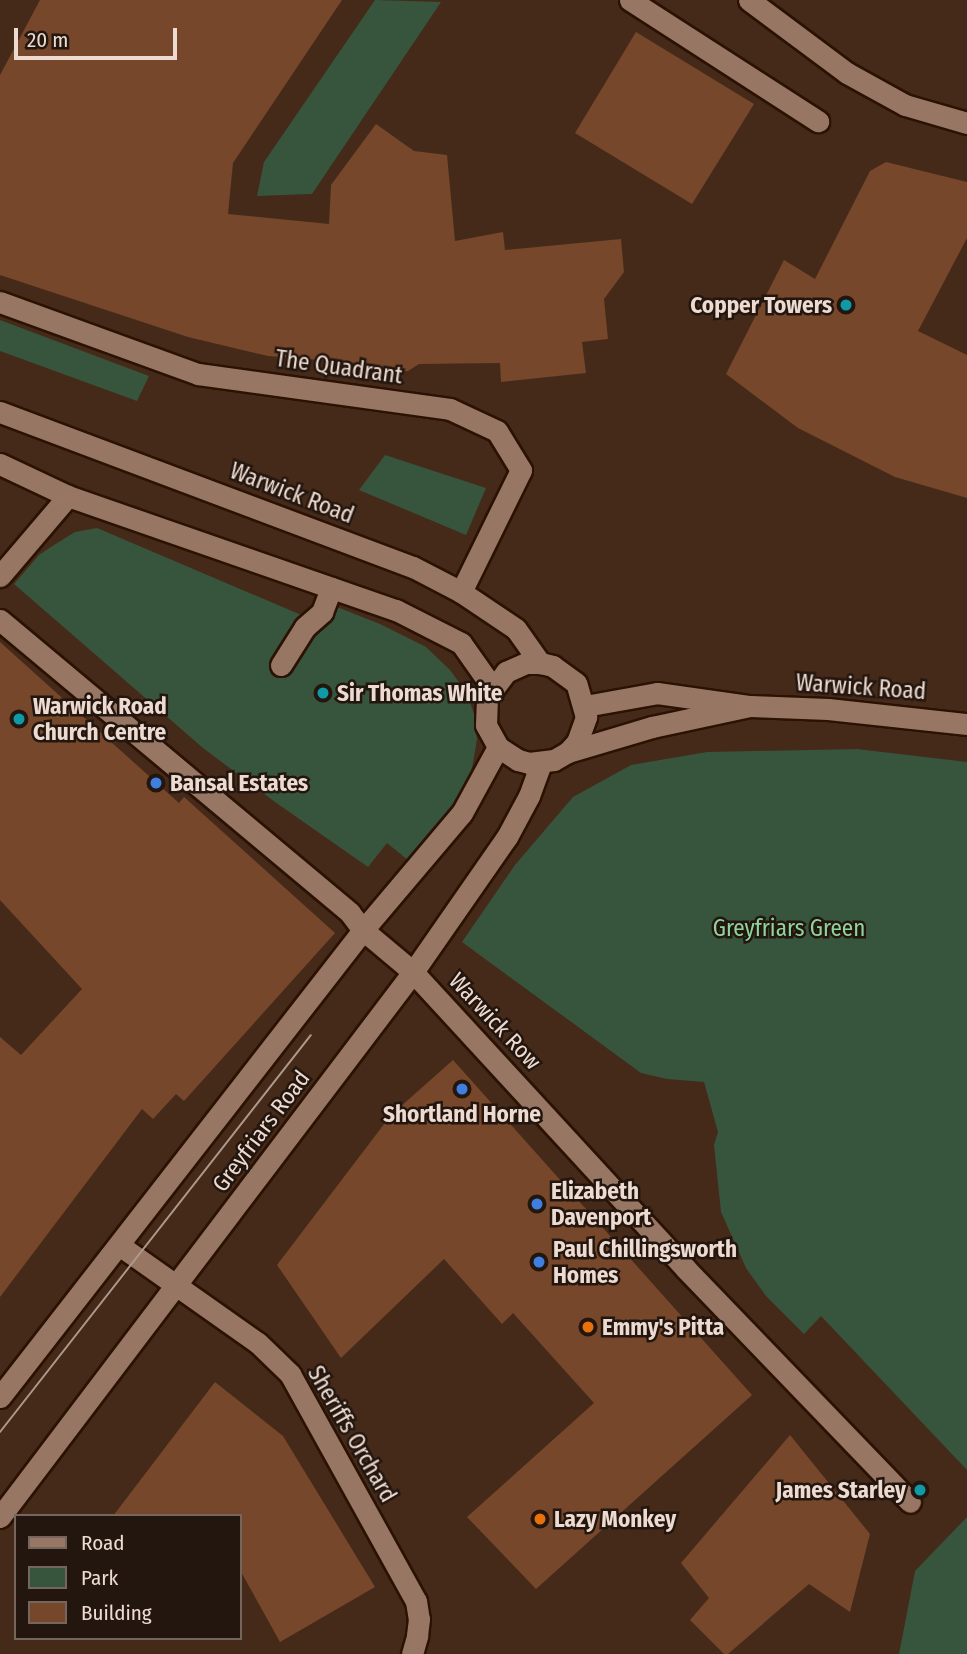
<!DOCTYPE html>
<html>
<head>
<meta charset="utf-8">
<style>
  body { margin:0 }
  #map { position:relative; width:967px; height:1654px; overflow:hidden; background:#452a19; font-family:"Fira Sans Condensed",sans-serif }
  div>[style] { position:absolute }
  .green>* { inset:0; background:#37543d }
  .building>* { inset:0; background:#76472a }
  .roads { filter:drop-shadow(2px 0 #2b1203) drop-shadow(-2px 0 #2b1203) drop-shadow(0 2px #2b1203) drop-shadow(0 -2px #2b1203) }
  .lane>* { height:21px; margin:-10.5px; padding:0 10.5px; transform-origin:10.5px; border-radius:10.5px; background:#977764 }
  .street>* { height:21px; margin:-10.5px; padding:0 10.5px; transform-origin:10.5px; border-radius:10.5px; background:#977764 }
  .secondary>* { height:21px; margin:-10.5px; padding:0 10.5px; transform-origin:10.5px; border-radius:10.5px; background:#977764 }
  .tram>* { height:2px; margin:-1px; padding:0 1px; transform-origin:1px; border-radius:1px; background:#af998d }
  .dots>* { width:19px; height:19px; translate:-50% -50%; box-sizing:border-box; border:4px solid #23160f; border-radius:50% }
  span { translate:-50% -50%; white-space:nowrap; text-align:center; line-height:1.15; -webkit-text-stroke:5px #23160f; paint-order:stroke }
  .poi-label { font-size:23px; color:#eddbd1; font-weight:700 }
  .right { translate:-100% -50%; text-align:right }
  .left { translate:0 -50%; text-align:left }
  .street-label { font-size:23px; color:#eddbd1 }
  .park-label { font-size:23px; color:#8dd59d }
  .legend { position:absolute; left:14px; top:1514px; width:228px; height:126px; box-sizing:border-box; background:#23160f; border:2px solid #74655d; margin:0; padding:9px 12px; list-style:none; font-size:21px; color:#eddbd1 }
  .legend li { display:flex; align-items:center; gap:14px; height:35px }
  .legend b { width:35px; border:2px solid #74655d }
  .scale { position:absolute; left:14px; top:28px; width:163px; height:32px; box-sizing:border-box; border:4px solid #eddbd1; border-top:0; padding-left:9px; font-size:21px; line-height:24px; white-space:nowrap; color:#eddbd1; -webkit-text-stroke:5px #23160f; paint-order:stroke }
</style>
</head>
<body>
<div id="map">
  <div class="green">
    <i style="clip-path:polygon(375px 0,441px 2px,312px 194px,257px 196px,264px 162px)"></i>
    <i style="clip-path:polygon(0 320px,149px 376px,137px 401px,0 351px)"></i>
    <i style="clip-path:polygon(385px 455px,486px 488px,466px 535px,359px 490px)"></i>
    <i style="clip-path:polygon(97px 528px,313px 620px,332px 605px,380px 624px,426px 647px,450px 670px,467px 693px,474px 714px,477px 739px,473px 763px,469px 780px,458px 803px,414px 865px,387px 843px,368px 867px,275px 802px,203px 748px,14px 584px,39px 555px,54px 545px,75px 532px)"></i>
    <i style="clip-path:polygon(857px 749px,967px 762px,967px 1470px,821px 1316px,804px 1334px,766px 1296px,746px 1268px,721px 1212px,714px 1145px,718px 1132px,704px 1082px,667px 1079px,641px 1073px,462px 942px,515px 865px,573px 797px,631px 765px,707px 752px)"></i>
    <i style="clip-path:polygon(967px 1517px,967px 1654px,899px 1654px,915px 1571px)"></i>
  </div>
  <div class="building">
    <i style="clip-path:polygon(40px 0,342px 0,233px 163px,228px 214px,329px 224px,331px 185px,376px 124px,414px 151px,447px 155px,455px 241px,503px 232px,505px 250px,621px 239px,624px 272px,604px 299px,608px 339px,582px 342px,586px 373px,501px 382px,500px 363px,419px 364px,408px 371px,392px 372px,371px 364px,268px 356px,188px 337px,0 275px,0 75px)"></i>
    <i style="clip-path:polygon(636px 32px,754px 104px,692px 204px,575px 133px)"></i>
    <i style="clip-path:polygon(886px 162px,967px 182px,967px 238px,918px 331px,967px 355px,967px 498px,895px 477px,798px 428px,726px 374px,784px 260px,815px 279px,870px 171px)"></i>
    <i style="clip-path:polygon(0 642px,179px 803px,184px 797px,335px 933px,184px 1101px,176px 1094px,153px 1119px,142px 1109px,0 1297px,0 1037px,21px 1055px,82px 989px,0 900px)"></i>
    <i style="clip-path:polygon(453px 1060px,752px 1395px,536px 1589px,467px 1517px,594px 1403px,513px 1313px,502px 1324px,444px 1259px,341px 1358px,277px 1265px,391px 1115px)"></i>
    <i style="clip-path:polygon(215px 1382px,283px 1436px,375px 1587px,280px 1642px,240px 1570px,240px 1516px,113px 1516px)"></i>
    <i style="clip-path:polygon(790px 1435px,870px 1534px,850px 1612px,809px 1584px,728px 1654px,724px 1654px,690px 1620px,709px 1598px,681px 1563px)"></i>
  </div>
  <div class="roads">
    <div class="lane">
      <i style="left:630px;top:0;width:224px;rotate:32.8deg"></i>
      <i style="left:0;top:302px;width:211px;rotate:20deg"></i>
      <i style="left:198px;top:374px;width:254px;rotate:7.9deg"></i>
      <i style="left:450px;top:409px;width:52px;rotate:25.1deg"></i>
      <i style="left:497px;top:431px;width:46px;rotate:58.4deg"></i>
      <i style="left:521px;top:470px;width:136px;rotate:116.2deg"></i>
      <i style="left:0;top:576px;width:105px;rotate:-49.6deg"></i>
      <i style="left:281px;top:665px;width:45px;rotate:-57.7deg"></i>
      <i style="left:305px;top:627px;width:23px;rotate:-41deg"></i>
      <i style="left:322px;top:612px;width:26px;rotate:-69deg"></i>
      <i style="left:412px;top:1654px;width:19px;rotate:-74deg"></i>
    </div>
    <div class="street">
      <i style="left:749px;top:0;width:122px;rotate:36.7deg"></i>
      <i style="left:847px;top:73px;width:66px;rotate:28.9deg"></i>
      <i style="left:905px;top:105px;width:65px;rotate:16.2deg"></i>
      <i style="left:0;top:620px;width:456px;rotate:39.9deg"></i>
      <i style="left:350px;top:913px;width:21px;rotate:53deg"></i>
      <i style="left:363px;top:930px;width:65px;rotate:40deg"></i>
      <i style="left:413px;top:972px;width:403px;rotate:47.4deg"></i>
      <i style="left:686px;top:1269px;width:323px;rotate:46.1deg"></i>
      <i style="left:119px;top:1245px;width:170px;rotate:35.2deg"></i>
      <i style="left:258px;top:1343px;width:45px;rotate:44.1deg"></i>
      <i style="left:290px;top:1374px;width:260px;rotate:61deg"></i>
      <i style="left:416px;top:1601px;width:18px;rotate:81deg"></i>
      <i style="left:419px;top:1619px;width:17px;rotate:97deg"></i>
    </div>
    <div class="secondary">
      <i style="left:0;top:412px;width:441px;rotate:20.6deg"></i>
      <i style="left:413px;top:567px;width:54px;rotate:27.5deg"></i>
      <i style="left:461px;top:592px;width:66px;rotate:33.9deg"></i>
      <i style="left:516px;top:629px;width:42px;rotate:54.8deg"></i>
      <i style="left:0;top:464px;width:75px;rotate:25.2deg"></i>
      <i style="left:68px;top:496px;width:347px;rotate:19.2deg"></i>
      <i style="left:396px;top:610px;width:73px;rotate:26.9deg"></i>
      <i style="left:461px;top:643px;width:54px;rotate:54.8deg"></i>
      <i style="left:585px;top:706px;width:73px;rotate:-10.2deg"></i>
      <i style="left:657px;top:693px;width:94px;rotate:8deg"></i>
      <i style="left:750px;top:706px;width:78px;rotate:2.2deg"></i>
      <i style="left:828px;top:709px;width:140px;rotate:6.2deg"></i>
      <i style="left:568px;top:752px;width:13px;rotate:-48deg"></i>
      <i style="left:577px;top:742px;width:27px;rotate:-70deg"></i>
      <i style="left:586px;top:717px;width:35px;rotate:-106deg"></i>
      <i style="left:576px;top:683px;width:29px;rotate:-144deg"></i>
      <i style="left:553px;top:666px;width:13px;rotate:-167deg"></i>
      <i style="left:540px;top:663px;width:14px;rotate:180deg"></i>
      <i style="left:526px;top:663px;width:22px;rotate:156deg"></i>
      <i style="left:506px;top:672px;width:31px;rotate:127deg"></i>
      <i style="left:487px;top:697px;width:28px;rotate:92deg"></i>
      <i style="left:486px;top:725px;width:25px;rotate:61deg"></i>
      <i style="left:498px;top:747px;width:24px;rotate:33deg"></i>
      <i style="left:518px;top:760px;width:11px;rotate:15deg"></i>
      <i style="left:529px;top:763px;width:25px;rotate:-7deg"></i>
      <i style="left:554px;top:760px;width:16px;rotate:-30deg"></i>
      <i style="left:568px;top:752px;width:88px;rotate:-16.6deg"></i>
      <i style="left:652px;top:727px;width:100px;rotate:-12.1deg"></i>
      <i style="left:0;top:1397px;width:591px;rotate:-52.14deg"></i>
      <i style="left:363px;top:930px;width:153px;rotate:-49.8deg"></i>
      <i style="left:462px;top:813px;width:75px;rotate:-61.4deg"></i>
      <i style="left:0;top:1517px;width:684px;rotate:-52.85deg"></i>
      <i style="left:413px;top:972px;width:165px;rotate:-55.2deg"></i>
      <i style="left:507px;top:837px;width:47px;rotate:-61.8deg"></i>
      <i style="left:529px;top:796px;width:35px;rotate:-70deg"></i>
    </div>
  </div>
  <div class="tram">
    <i style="left:0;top:1432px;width:504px;rotate:-51.93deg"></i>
  </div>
  <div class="dots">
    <i style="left:846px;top:305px;background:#0f9aa8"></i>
    <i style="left:323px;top:693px;background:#0f9aa8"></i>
    <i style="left:19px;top:719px;background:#0f9aa8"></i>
    <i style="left:156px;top:783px;background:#3f7fe0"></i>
    <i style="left:462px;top:1089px;background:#3f7fe0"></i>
    <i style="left:537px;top:1204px;background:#3f7fe0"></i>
    <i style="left:539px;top:1262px;background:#3f7fe0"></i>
    <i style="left:588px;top:1327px;background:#e8710a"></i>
    <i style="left:920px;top:1490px;background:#0f9aa8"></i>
    <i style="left:540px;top:1519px;background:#e8710a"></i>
  </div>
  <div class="poi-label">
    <span class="right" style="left:832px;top:305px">Copper Towers</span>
    <span class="left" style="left:337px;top:693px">Sir Thomas White</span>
    <span class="left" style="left:33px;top:719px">Warwick Road<br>Church Centre</span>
    <span class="left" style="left:170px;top:783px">Bansal Estates</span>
    <span style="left:462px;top:1114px">Shortland Horne</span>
    <span class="left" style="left:551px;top:1204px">Elizabeth<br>Davenport</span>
    <span class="left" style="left:553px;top:1262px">Paul Chillingsworth<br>Homes</span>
    <span class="left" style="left:602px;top:1327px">Emmy's Pitta</span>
    <span class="right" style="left:906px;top:1490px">James Starley</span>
    <span class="left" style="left:554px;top:1519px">Lazy Monkey</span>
  </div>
  <div class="street-label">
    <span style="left:339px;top:367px;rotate:8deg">The Quadrant</span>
    <span style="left:292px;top:493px;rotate:21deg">Warwick Road</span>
    <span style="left:861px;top:687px;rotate:4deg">Warwick Road</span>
    <span style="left:495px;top:1021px;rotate:47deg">Warwick Row</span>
    <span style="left:261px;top:1131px;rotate:-53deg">Greyfriars Road</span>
    <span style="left:352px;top:1434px;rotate:60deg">Sheriffs Orchard</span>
  </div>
  <div class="park-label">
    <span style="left:789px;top:928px">Greyfriars Green</span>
  </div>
  <ul class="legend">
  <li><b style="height:9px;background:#977764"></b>Road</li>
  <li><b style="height:19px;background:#37543d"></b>Park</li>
  <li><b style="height:19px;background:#76472a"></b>Building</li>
  </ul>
  <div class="scale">20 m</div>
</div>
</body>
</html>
